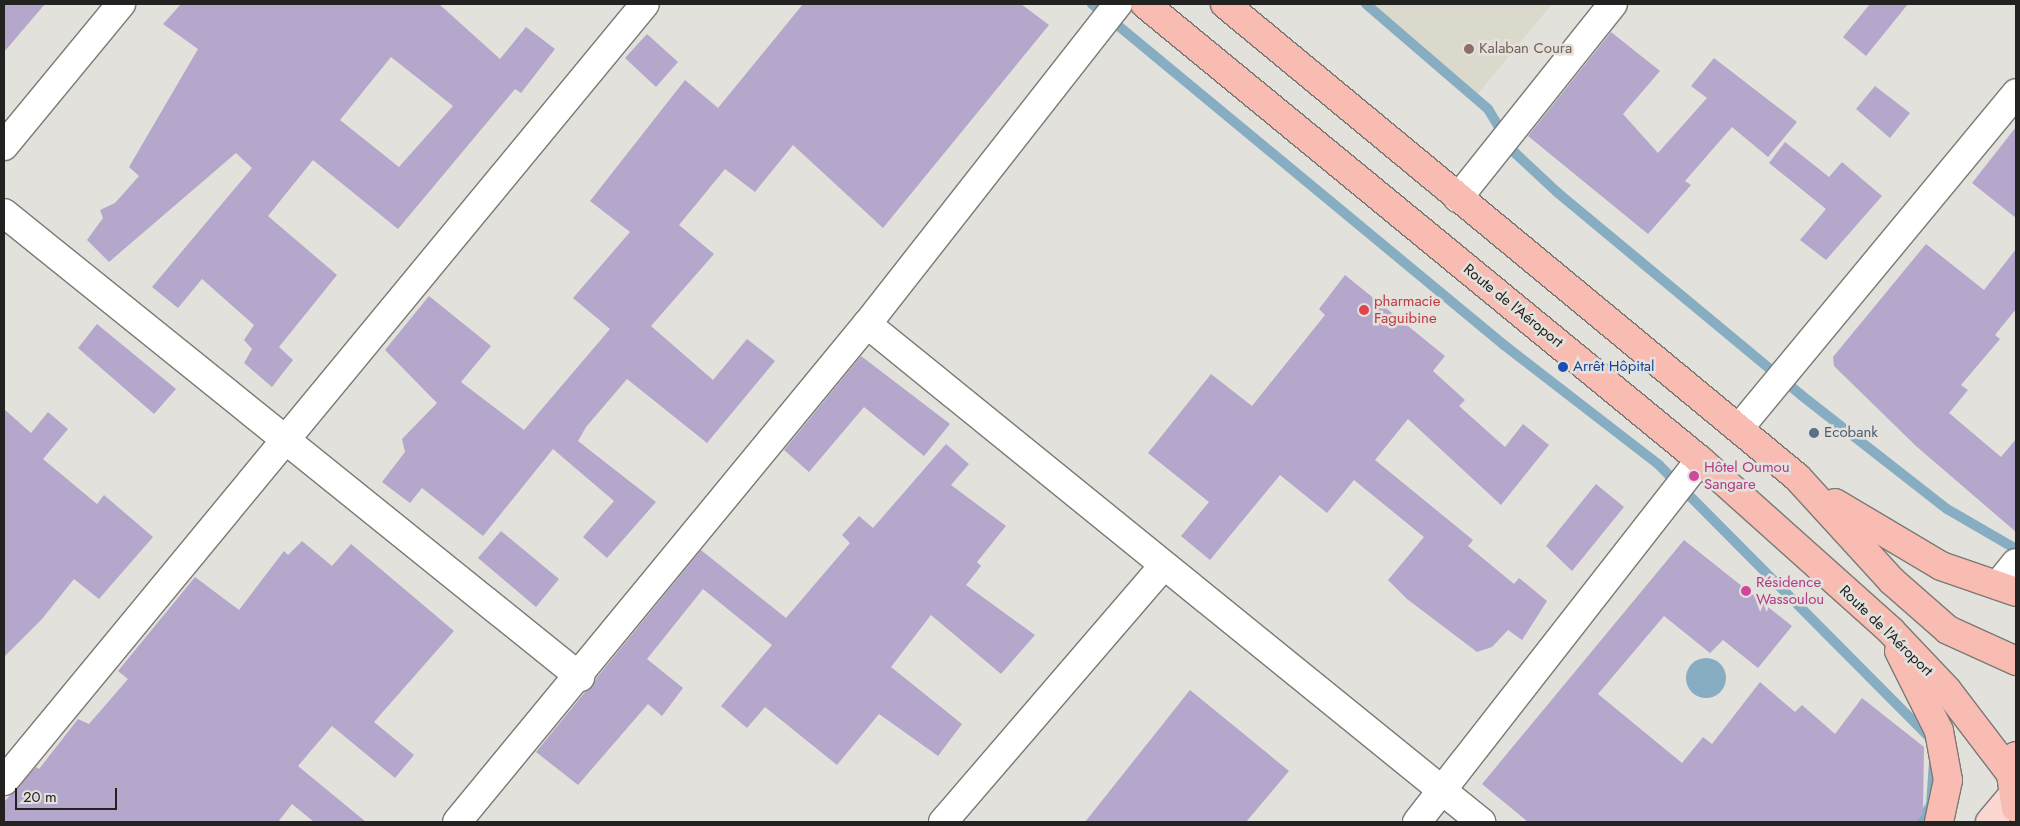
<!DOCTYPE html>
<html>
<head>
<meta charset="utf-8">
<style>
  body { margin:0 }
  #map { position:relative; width:2020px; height:826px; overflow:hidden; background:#e2e1dc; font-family:Jost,sans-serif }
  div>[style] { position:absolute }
  .built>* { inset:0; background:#dbd9cc }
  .water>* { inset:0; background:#86adc2 }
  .round { border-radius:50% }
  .stream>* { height:10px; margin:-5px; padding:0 5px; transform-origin:5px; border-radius:5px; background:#86adc2 }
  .building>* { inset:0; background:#b5a7cb }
  .roads { filter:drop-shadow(1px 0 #7b7a75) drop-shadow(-1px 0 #7b7a75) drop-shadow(0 1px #7b7a75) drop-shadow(0 -1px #7b7a75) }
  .minor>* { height:28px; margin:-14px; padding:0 14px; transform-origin:14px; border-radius:14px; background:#fff }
  .major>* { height:28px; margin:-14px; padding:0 14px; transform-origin:14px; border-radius:14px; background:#fbd7d1 }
  .highway>* { height:28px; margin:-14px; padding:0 14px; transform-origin:14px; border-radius:14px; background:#f8bcb2 }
  .dots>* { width:14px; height:14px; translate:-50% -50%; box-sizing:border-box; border:2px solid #e2e1dc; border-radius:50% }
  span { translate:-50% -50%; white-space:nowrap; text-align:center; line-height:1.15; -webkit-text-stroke:5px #e2e1dc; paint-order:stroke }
  .education-label { font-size:15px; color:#785e54 }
  .left { translate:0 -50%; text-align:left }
  .health-label { font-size:15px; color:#be3a42 }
  .street-label { font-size:15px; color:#222220 }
  .transit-label { font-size:15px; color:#164399 }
  .service-label { font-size:15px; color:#4e5e75 }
  .hotel-label { font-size:15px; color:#b23c85 }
  .frame { position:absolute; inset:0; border:5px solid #222220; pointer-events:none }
  .scale { position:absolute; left:15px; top:788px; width:102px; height:22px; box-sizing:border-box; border:2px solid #222220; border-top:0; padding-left:6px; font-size:15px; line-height:18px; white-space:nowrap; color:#222220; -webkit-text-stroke:4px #e2e1dc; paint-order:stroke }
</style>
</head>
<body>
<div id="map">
  <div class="built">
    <i style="clip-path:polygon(1368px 4px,1552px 4px,1478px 94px)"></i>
  </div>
  <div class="water">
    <i class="round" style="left:1686px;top:658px;width:40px;height:40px"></i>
  </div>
  <div class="stream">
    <i style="left:1092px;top:4px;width:535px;rotate:39.61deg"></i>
    <i style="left:1504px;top:345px;width:196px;rotate:37.7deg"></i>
    <i style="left:1659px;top:465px;width:382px;rotate:45.2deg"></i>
    <i style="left:1366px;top:4px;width:161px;rotate:40.7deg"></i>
    <i style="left:1488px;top:109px;width:50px;rotate:58.8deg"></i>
    <i style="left:1514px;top:152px;width:60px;rotate:43deg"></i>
    <i style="left:1558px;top:193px;width:316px;rotate:39.7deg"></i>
    <i style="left:1801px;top:395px;width:185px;rotate:38deg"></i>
    <i style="left:1947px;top:509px;width:80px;rotate:30.1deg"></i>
    <i style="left:1920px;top:822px;width:20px;rotate:-57deg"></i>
    <i style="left:1931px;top:805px;width:43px;rotate:-86deg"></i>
  </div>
  <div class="building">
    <i style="clip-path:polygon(4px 4px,45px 4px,4px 52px)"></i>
    <i style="clip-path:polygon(evenodd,181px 4px,439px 4px,500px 59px,526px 27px,555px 49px,521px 93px,515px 89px,398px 229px,313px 160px,268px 216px,337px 275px,279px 347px,293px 360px,272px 387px,244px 363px,252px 349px,244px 340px,254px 325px,202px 279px,178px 308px,152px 287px,252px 168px,236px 153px,109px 262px,87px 240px,103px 218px,100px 210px,115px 203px,139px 176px,129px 167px,198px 49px,163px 24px,181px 4px,391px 57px,453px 106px,399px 167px,340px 120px,391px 57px)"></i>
    <i style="clip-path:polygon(803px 4px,1021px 4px,1049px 25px,883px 228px,793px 145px,755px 192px,725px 169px,679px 225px,714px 254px,651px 326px,713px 380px,747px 339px,775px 361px,707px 443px,627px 379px,586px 427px,578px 441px,656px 502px,607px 558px,583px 537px,614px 501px,553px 449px,483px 536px,422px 488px,410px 503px,382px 482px,405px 452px,402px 439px,437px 403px,385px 350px,429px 296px,491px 346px,461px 382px,524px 430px,610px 329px,573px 298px,630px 232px,590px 201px,685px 80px,718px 108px)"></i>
    <i style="clip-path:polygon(1870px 4px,1908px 4px,1866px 56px,1843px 37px)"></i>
    <i style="clip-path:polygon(1611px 32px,1660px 71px,1623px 114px,1658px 153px,1707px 98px,1691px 86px,1714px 58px,1797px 122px,1768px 157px,1732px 127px,1685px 181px,1691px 185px,1648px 234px,1528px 136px)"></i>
    <i style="clip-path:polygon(647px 34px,678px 62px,656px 87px,625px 58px)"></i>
    <i style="clip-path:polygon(1875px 86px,1910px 113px,1890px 138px,1856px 109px)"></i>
    <i style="clip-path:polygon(2016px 127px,2016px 218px,1972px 183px)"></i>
    <i style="clip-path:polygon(1785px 142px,1829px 177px,1842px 162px,1882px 196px,1826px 260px,1800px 240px,1826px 209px,1769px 163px)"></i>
    <i style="clip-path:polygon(1926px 244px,1984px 290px,2016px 249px,2016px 309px,1995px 335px,2000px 339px,1961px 385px,1968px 390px,1949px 413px,2001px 457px,2016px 439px,2016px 532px,1916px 446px,1834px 366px,1833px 357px)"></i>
    <i style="clip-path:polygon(1345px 275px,1445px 356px,1433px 371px,1465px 400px,1459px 406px,1505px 447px,1523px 424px,1549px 445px,1501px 505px,1408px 419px,1375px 460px,1473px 540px,1468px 546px,1514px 584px,1519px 578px,1547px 601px,1522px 640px,1508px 630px,1492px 647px,1477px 652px,1407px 599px,1388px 580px,1424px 537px,1354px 480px,1327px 513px,1280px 475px,1210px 560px,1181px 536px,1209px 502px,1148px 453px,1211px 374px,1252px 406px,1325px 315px,1319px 309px)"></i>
    <i style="clip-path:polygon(97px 324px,176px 389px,154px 414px,78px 348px)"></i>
    <i style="clip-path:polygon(861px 356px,950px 424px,924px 456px,864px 407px,809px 472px,784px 450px)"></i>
    <i style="clip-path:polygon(4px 409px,31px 433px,48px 412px,68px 429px,43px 459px,97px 504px,104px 495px,153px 537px,99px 599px,74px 579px,42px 619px,4px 657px)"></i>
    <i style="clip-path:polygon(946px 444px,969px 464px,951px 485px,1006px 526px,977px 562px,981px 566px,966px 585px,1035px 635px,1001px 674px,931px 615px,891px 667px,962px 724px,938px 756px,879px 714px,837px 765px,765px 707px,747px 728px,721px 706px,772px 645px,703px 589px,647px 659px,683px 688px,662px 716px,648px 704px,578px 785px,536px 752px,701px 550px,786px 618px,850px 543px,842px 535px,859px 516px,873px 528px)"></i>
    <i style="clip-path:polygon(1596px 484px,1624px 507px,1572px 571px,1546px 546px)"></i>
    <i style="clip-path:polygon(501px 531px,559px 579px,536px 607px,478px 558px)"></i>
    <i style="clip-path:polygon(1684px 540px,1792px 626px,1758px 668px,1723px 640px,1710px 653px,1664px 616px,1598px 694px,1682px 763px,1703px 737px,1712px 744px,1760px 682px,1795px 712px,1802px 705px,1835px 734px,1862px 698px,1924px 747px,1923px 813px,1916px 822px,1528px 822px,1482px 784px)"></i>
    <i style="clip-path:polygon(302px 541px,332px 566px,351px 544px,454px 631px,374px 722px,414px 755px,395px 778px,332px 726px,298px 766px,366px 822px,314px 822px,292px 804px,278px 822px,4px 822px,4px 802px,36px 767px,39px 769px,78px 719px,89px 724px,128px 679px,118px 671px,195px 577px,239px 610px,284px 551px,288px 555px)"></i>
    <i style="clip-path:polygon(1190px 690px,1289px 771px,1246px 822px,1085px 822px)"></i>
  </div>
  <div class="roads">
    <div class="minor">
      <i style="left:4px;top:146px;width:184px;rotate:-50.5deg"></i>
      <i style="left:1458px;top:198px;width:248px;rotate:-51.4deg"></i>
      <i style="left:4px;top:213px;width:740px;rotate:38.85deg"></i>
      <i style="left:867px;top:324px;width:791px;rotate:39.04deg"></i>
      <i style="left:1740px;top:427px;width:433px;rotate:-50.4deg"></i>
      <i style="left:1998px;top:585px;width:28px;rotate:-51deg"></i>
      <i style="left:4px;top:781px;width:1007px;rotate:-50.48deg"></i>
      <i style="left:457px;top:822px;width:645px;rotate:-50.54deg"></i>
      <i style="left:867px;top:324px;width:407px;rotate:-51.9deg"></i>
      <i style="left:943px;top:822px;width:338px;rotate:-49.3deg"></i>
      <i style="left:1417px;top:822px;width:459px;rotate:-52deg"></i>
    </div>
    <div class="major">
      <i style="left:1990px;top:822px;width:34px;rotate:-50deg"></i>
    </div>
    <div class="highway">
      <i style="left:1145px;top:4px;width:718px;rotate:39.41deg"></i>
      <i style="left:1700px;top:460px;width:256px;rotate:41.8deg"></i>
      <i style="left:1891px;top:631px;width:81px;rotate:46.5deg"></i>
      <i style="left:1947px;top:690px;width:106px;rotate:52.7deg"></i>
      <i style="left:1225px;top:4px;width:742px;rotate:39.59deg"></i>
      <i style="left:1797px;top:477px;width:141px;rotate:47.6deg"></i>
      <i style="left:1892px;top:581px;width:74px;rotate:41.2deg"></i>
      <i style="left:1948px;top:630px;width:75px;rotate:24.5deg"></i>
      <i style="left:1835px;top:503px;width:123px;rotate:30.7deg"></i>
      <i style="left:1941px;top:566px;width:79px;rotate:19.1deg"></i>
      <i style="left:1899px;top:651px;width:89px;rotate:63.4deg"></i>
      <i style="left:1939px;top:731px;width:50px;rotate:79.6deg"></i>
      <i style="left:1948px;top:780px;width:43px;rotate:102.1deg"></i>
      <i style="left:2016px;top:756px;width:19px;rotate:106deg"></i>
      <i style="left:2011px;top:774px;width:34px;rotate:82deg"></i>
    </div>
  </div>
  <div class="dots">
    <i style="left:1469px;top:49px;background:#8d6e63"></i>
    <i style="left:1364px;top:310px;background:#e0444e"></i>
    <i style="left:1563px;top:367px;background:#1a4fb4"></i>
    <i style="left:1814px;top:433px;background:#5c6f8a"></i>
    <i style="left:1694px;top:476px;background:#d1479c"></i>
    <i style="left:1746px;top:591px;background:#d1479c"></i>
  </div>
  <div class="education-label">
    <span class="left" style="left:1479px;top:49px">Kalaban Coura</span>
  </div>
  <div class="health-label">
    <span class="left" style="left:1374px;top:310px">pharmacie<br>Faguibine</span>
  </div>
  <div class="street-label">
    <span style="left:1513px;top:306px;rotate:39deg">Route de l'Aéroport</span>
    <span style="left:1886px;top:631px;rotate:44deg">Route de l'Aéroport</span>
  </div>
  <div class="transit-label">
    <span class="left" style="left:1573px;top:367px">Arrêt Hôpital</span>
  </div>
  <div class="service-label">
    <span class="left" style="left:1824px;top:433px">Ecobank</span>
  </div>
  <div class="hotel-label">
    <span class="left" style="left:1704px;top:476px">Hôtel Oumou<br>Sangare</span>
    <span class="left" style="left:1756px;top:591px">Résidence<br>Wassoulou</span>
  </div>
  <div class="frame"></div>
  <div class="scale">20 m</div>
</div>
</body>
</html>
